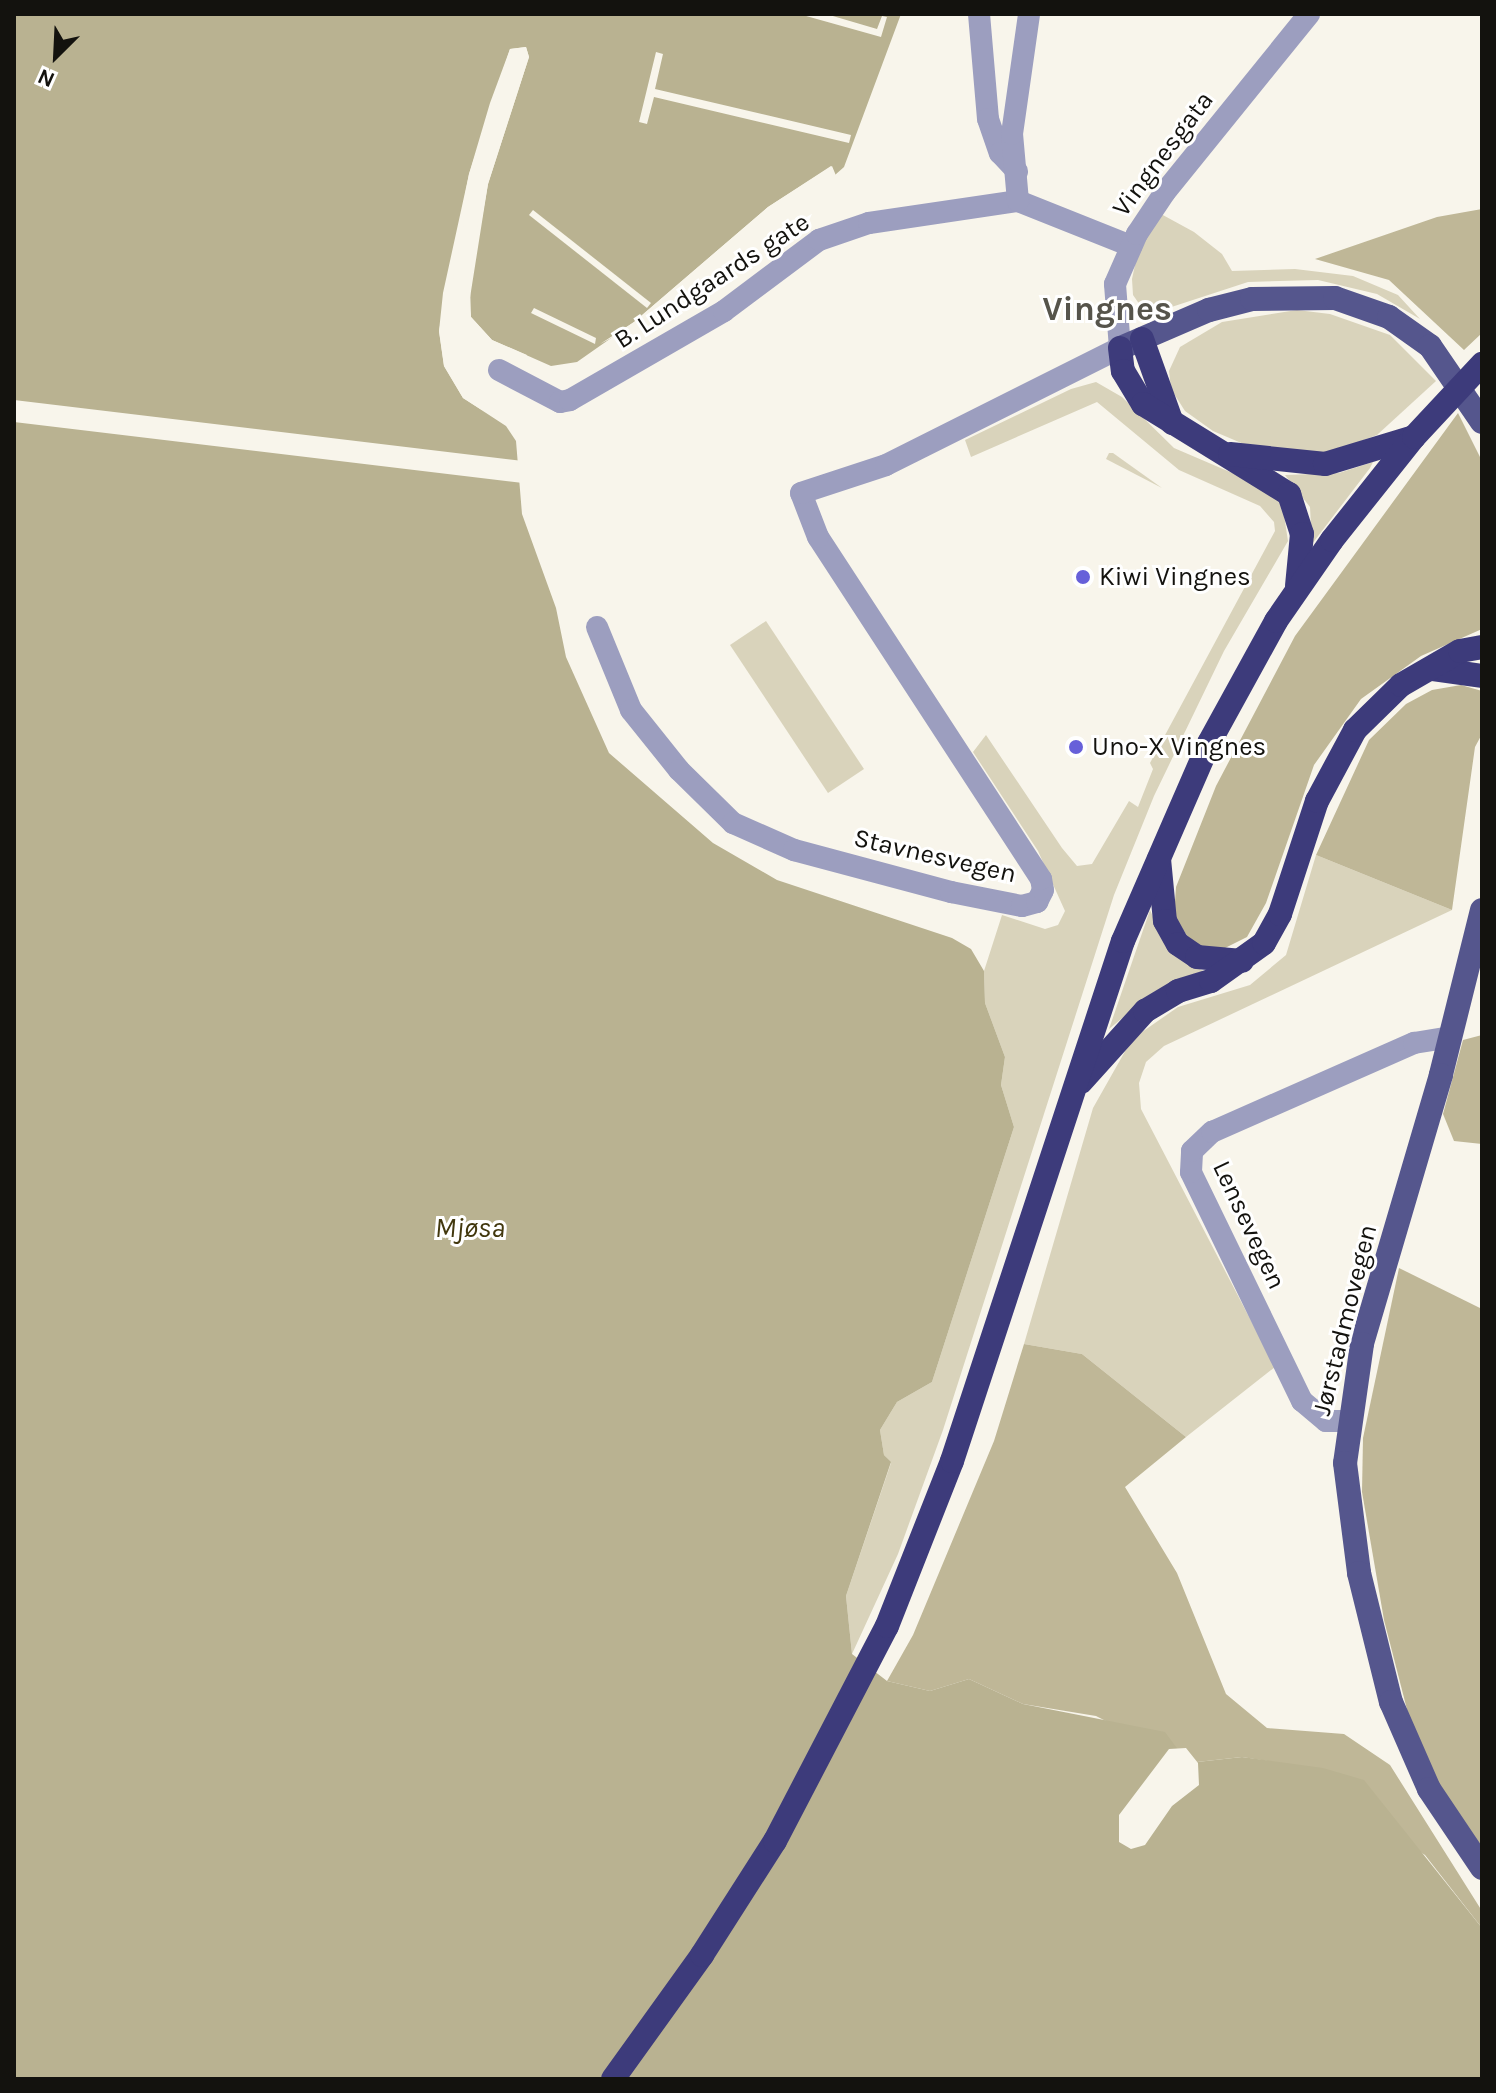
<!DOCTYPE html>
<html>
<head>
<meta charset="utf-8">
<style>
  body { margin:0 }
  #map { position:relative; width:1496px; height:2093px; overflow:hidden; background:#f8f5eb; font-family:Karla,sans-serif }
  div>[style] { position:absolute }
  .green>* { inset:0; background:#d9d3bb }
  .forest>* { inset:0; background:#bfb797 }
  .water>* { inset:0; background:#b9b291 }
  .pier>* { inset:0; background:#f8f5eb }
  .minor>* { height:22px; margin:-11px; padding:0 11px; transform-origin:11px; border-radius:11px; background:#9c9ebf }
  .major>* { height:24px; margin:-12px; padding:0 12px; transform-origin:12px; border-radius:12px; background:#55568d }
  .highway>* { height:24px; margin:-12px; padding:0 12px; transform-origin:12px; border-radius:12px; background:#3d3b7b }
  .dots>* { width:22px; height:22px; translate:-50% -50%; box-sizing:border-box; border:4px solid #fff; border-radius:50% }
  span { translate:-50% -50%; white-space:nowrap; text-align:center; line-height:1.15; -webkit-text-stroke:6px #fff; paint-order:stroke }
  .street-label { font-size:26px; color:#13120e }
  .poi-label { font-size:26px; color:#13120e }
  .left { translate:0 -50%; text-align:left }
  .water-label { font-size:28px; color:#42380e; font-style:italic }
  .district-label { font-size:34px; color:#56544b; font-weight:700 }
  .frame { position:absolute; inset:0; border:16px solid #13120e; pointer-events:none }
  .north { position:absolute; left:16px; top:16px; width:80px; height:80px; -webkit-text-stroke:6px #fff; paint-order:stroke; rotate:204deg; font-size:22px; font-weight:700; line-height:32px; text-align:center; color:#13120e }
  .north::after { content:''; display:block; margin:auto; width:28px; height:36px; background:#13120e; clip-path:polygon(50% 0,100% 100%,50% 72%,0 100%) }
</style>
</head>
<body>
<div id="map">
  <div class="green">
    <i style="clip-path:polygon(1161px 214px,1194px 232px,1222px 254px,1232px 271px,1295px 269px,1353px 276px,1398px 295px,1420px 319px,1377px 294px,1318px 280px,1248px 282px,1147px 315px,1133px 295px,1132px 279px,1138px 251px)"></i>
    <i style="clip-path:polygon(1297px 310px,1330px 314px,1390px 335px,1436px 381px,1377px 435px,1324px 455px,1253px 448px,1213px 431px,1185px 411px,1171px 389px,1169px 371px,1180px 347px,1222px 322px)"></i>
    <i style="clip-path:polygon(1096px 382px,1122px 397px,1174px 448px,1244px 478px,1282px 502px,1288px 541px,1224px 651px,1154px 796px,1114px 895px,943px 1430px,898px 1554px,852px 1654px,846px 1596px,891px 1463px,884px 1455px,880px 1430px,897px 1402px,932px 1382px,1014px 1127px,1001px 1085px,1005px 1057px,985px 1003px,984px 971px,1002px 915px,1045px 929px,1058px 925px,1065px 911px,1038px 851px,973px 752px,986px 735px,1062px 848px,1077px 866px,1092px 864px,1129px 801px,1138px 807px,1153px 769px,1150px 763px,1275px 531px,1274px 522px,1260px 506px,1179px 470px,1097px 402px,971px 457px,965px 440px,1071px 389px)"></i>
    <i style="clip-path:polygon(1109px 453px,1113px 453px,1162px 488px,1106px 459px)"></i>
    <i style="clip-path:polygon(1373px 462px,1370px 468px,1312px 544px,1310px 507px,1285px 475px,1339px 473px)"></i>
    <i style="clip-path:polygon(766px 621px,864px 769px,828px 793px,730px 645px)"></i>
    <i style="clip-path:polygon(1316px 855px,1452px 910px,1164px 1046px,1146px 1062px,1139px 1083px,1141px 1109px,1275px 1367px,1186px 1437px,1082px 1354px,1024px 1344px,1093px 1108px,1132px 1039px,1178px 1007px,1250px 985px,1286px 955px)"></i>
    <i style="clip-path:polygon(1150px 910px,1169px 952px,1207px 973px,1154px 992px,1109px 1029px)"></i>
  </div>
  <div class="forest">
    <i style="clip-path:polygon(1482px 209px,1482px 333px,1464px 350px,1389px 280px,1315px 259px,1437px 217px)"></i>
    <i style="clip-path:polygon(1458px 413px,1482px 461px,1482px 629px,1421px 656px,1361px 699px,1314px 765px,1266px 903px,1247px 937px,1221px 950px,1195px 948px,1174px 916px,1176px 887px,1216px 786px,1295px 636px)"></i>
    <i style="clip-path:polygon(1461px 685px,1482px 691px,1482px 734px,1475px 747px,1452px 910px,1316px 855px,1369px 740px,1406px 704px,1432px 690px)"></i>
    <i style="clip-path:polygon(1482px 1035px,1482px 1144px,1454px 1141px,1443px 1114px,1463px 1040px)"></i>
    <i style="clip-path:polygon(1399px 1268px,1482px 1309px,1482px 1854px,1442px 1790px,1411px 1725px,1384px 1620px,1362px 1492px,1363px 1438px)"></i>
    <i style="clip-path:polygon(1024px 1344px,1082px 1354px,1186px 1437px,1125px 1487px,1177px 1573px,1226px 1694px,1267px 1728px,1344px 1734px,1390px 1765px,1482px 1911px,1482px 1928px,1425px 1855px,1279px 1763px,1242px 1757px,1188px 1763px,1096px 1716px,1023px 1704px,969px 1679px,930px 1691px,887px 1681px,913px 1635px,994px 1441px)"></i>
  </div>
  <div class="water">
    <i style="clip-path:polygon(14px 14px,901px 14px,844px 167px,835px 175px,831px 166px,768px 207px,634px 322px,577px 362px,551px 366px,492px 340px,471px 317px,470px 286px,488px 184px,529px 57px,526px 47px,510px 49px,469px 174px,443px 293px,439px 331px,444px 366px,463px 398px,506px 426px,516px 441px,522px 514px,556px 608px,566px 657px,609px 753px,713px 843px,777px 880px,952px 938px,971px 949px,984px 971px,985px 1003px,1005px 1057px,1001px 1085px,1014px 1127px,932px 1382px,897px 1402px,880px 1430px,884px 1455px,891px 1462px,846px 1596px,852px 1654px,887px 1681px,930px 1691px,969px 1679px,1023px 1704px,1165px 1732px,1188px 1763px,1242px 1757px,1323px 1768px,1364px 1780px,1482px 1928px,1482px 2079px,14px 2079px)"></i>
  </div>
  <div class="pier">
    <i style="clip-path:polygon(799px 14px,826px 14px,877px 29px,882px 16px,887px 17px,881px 37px)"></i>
    <i style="clip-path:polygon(526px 47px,529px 57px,488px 184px,469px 304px,471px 317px,492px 340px,527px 355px,525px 359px,489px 343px,467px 319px,465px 304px,484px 184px,523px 51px,513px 52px,473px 175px,443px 331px,448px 365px,466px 395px,488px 409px,482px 410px,463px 398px,444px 366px,439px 331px,469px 174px,490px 103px,510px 49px)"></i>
    <i style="clip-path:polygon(656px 52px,663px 54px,655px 89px,851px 135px,849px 143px,654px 97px,647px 124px,639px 122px)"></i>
    <i style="clip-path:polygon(832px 166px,837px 178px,830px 172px,771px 210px,636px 325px,600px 344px,634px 322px,768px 207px)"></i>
    <i style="clip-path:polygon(533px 210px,651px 303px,647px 308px,529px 215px)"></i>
    <i style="clip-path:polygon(534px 308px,596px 338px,595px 344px,531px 313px)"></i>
    <i style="clip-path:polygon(14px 400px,523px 461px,523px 483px,14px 422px)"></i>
    <i style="clip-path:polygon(1186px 1748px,1198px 1763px,1199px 1785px,1172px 1806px,1145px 1845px,1131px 1849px,1119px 1842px,1119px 1815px,1169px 1749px)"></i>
  </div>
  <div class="minor">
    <i style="left:979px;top:14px;width:105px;rotate:85.1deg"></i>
    <i style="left:988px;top:119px;width:36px;rotate:71deg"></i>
    <i style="left:1000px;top:153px;width:25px;rotate:47deg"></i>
    <i style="left:1018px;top:201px;width:122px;rotate:21.7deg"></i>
    <i style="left:499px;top:370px;width:69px;rotate:27.7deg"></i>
    <i style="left:560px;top:402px;width:10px;rotate:-11deg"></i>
    <i style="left:570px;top:400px;width:178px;rotate:-30deg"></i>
    <i style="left:724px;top:311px;width:119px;rotate:-36.8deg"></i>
    <i style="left:819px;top:240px;width:53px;rotate:-18.8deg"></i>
    <i style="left:869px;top:223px;width:151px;rotate:-8.4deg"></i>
    <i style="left:1018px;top:201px;width:67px;rotate:-95.1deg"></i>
    <i style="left:1012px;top:134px;width:121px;rotate:-81.9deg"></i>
    <i style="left:597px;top:627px;width:90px;rotate:67.7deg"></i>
    <i style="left:631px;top:710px;width:77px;rotate:51.3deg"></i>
    <i style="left:679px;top:770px;width:76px;rotate:44.5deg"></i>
    <i style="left:733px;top:823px;width:67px;rotate:23.9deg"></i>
    <i style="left:794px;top:850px;width:163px;rotate:15deg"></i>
    <i style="left:951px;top:892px;width:72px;rotate:11.2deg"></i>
    <i style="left:1022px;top:906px;width:16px;rotate:-15deg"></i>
    <i style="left:1037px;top:902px;width:13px;rotate:-63deg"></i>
    <i style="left:1043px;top:890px;width:11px;rotate:-100deg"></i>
    <i style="left:1041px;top:879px;width:408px;rotate:-123.1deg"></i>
    <i style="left:818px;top:537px;width:47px;rotate:-111.1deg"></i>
    <i style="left:801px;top:493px;width:89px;rotate:-18.2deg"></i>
    <i style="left:886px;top:465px;width:262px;rotate:-26.6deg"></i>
    <i style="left:1120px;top:348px;width:64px;rotate:-94.5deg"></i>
    <i style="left:1115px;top:284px;width:55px;rotate:-66.3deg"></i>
    <i style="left:1137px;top:234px;width:50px;rotate:-56.3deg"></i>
    <i style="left:1165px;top:192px;width:229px;rotate:-51deg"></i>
    <i style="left:1347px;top:1421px;width:21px;rotate:180deg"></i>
    <i style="left:1326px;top:1421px;width:31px;rotate:-140deg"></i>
    <i style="left:1302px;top:1401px;width:254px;rotate:-115.9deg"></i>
    <i style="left:1191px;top:1172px;width:21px;rotate:-87deg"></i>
    <i style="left:1192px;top:1151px;width:28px;rotate:-44deg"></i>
    <i style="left:1212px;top:1132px;width:221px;rotate:-23.8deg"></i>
    <i style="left:1414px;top:1043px;width:37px;rotate:-9deg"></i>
  </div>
  <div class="major">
    <i style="left:1123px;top:347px;width:94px;rotate:-23.3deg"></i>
    <i style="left:1209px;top:310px;width:44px;rotate:-14.3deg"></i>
    <i style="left:1252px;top:299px;width:83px;rotate:-0.7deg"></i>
    <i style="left:1335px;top:298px;width:57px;rotate:19.4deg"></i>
    <i style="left:1389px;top:317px;width:50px;rotate:35.3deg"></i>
    <i style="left:1430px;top:346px;width:92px;rotate:55.6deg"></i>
    <i style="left:1482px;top:910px;width:170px;rotate:104deg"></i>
    <i style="left:1441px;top:1075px;width:280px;rotate:106.4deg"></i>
    <i style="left:1362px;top:1344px;width:120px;rotate:98.1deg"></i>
    <i style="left:1345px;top:1463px;width:111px;rotate:82.7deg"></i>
    <i style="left:1359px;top:1573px;width:133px;rotate:76.1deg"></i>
    <i style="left:1391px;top:1702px;width:95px;rotate:66.4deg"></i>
    <i style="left:1429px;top:1789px;width:95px;rotate:56.1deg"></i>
  </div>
  <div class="highway">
    <i style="left:1142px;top:339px;width:89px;rotate:70.3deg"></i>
    <i style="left:1120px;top:348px;width:23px;rotate:83deg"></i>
    <i style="left:1123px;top:371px;width:39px;rotate:59deg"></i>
    <i style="left:1143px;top:404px;width:172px;rotate:31.7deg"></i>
    <i style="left:1289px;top:494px;width:42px;rotate:72deg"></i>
    <i style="left:1302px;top:534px;width:52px;rotate:95.5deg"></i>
    <i style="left:1230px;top:454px;width:96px;rotate:6deg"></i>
    <i style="left:1325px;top:464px;width:93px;rotate:-16.9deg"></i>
    <i style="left:1433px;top:669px;width:49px;rotate:8.1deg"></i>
    <i style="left:1159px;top:859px;width:62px;rotate:84.5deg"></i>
    <i style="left:1165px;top:921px;width:26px;rotate:61deg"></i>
    <i style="left:1178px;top:944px;width:23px;rotate:34deg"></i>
    <i style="left:1197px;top:957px;width:45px;rotate:5.1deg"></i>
    <i style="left:1081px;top:1082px;width:96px;rotate:-48deg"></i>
    <i style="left:1145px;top:1011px;width:39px;rotate:-31deg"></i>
    <i style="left:1178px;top:991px;width:34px;rotate:-17deg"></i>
    <i style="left:1211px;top:981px;width:65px;rotate:-35.6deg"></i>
    <i style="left:1264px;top:943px;width:33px;rotate:-61deg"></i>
    <i style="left:1280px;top:914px;width:119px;rotate:-71.9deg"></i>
    <i style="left:1317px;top:801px;width:81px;rotate:-61.8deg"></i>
    <i style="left:1355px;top:730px;width:64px;rotate:-44.4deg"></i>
    <i style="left:1401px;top:685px;width:68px;rotate:-30deg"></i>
    <i style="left:1460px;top:651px;width:22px;rotate:-10deg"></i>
    <i style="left:613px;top:2079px;width:153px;rotate:-54.3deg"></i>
    <i style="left:702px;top:1955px;width:135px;rotate:-57.4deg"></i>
    <i style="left:775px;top:1841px;width:242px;rotate:-62.5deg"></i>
    <i style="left:887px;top:1626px;width:177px;rotate:-68.5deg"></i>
    <i style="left:952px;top:1461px;width:547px;rotate:-71.8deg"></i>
    <i style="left:1123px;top:941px;width:216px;rotate:-66.5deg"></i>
    <i style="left:1209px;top:743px;width:139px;rotate:-61.2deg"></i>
    <i style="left:1276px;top:621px;width:98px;rotate:-55.3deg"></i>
    <i style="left:1332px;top:540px;width:132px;rotate:-51.5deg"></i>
    <i style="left:1414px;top:437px;width:100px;rotate:-47deg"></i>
  </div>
  <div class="dots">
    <i style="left:1083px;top:577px;background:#6760d9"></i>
    <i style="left:1076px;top:747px;background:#6760d9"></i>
  </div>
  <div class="street-label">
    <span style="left:1163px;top:154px;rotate:-53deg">Vingnesgata</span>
    <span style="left:712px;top:281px;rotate:-33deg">B. Lundgaards gate</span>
    <span style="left:935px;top:856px;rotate:13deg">Stavnesvegen</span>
    <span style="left:1249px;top:1225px;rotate:65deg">Lensevegen</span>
    <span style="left:1345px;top:1320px;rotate:-76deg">Jørstadmovegen</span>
  </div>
  <div class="poi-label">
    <span class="left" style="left:1099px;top:577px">Kiwi Vingnes</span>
    <span class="left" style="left:1092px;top:747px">Uno-X Vingnes</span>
  </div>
  <div class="water-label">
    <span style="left:470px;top:1228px">Mjøsa</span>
  </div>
  <div class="district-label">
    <span style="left:1107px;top:310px">Vingnes</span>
  </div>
  <div class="frame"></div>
  <div class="north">N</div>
</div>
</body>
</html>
